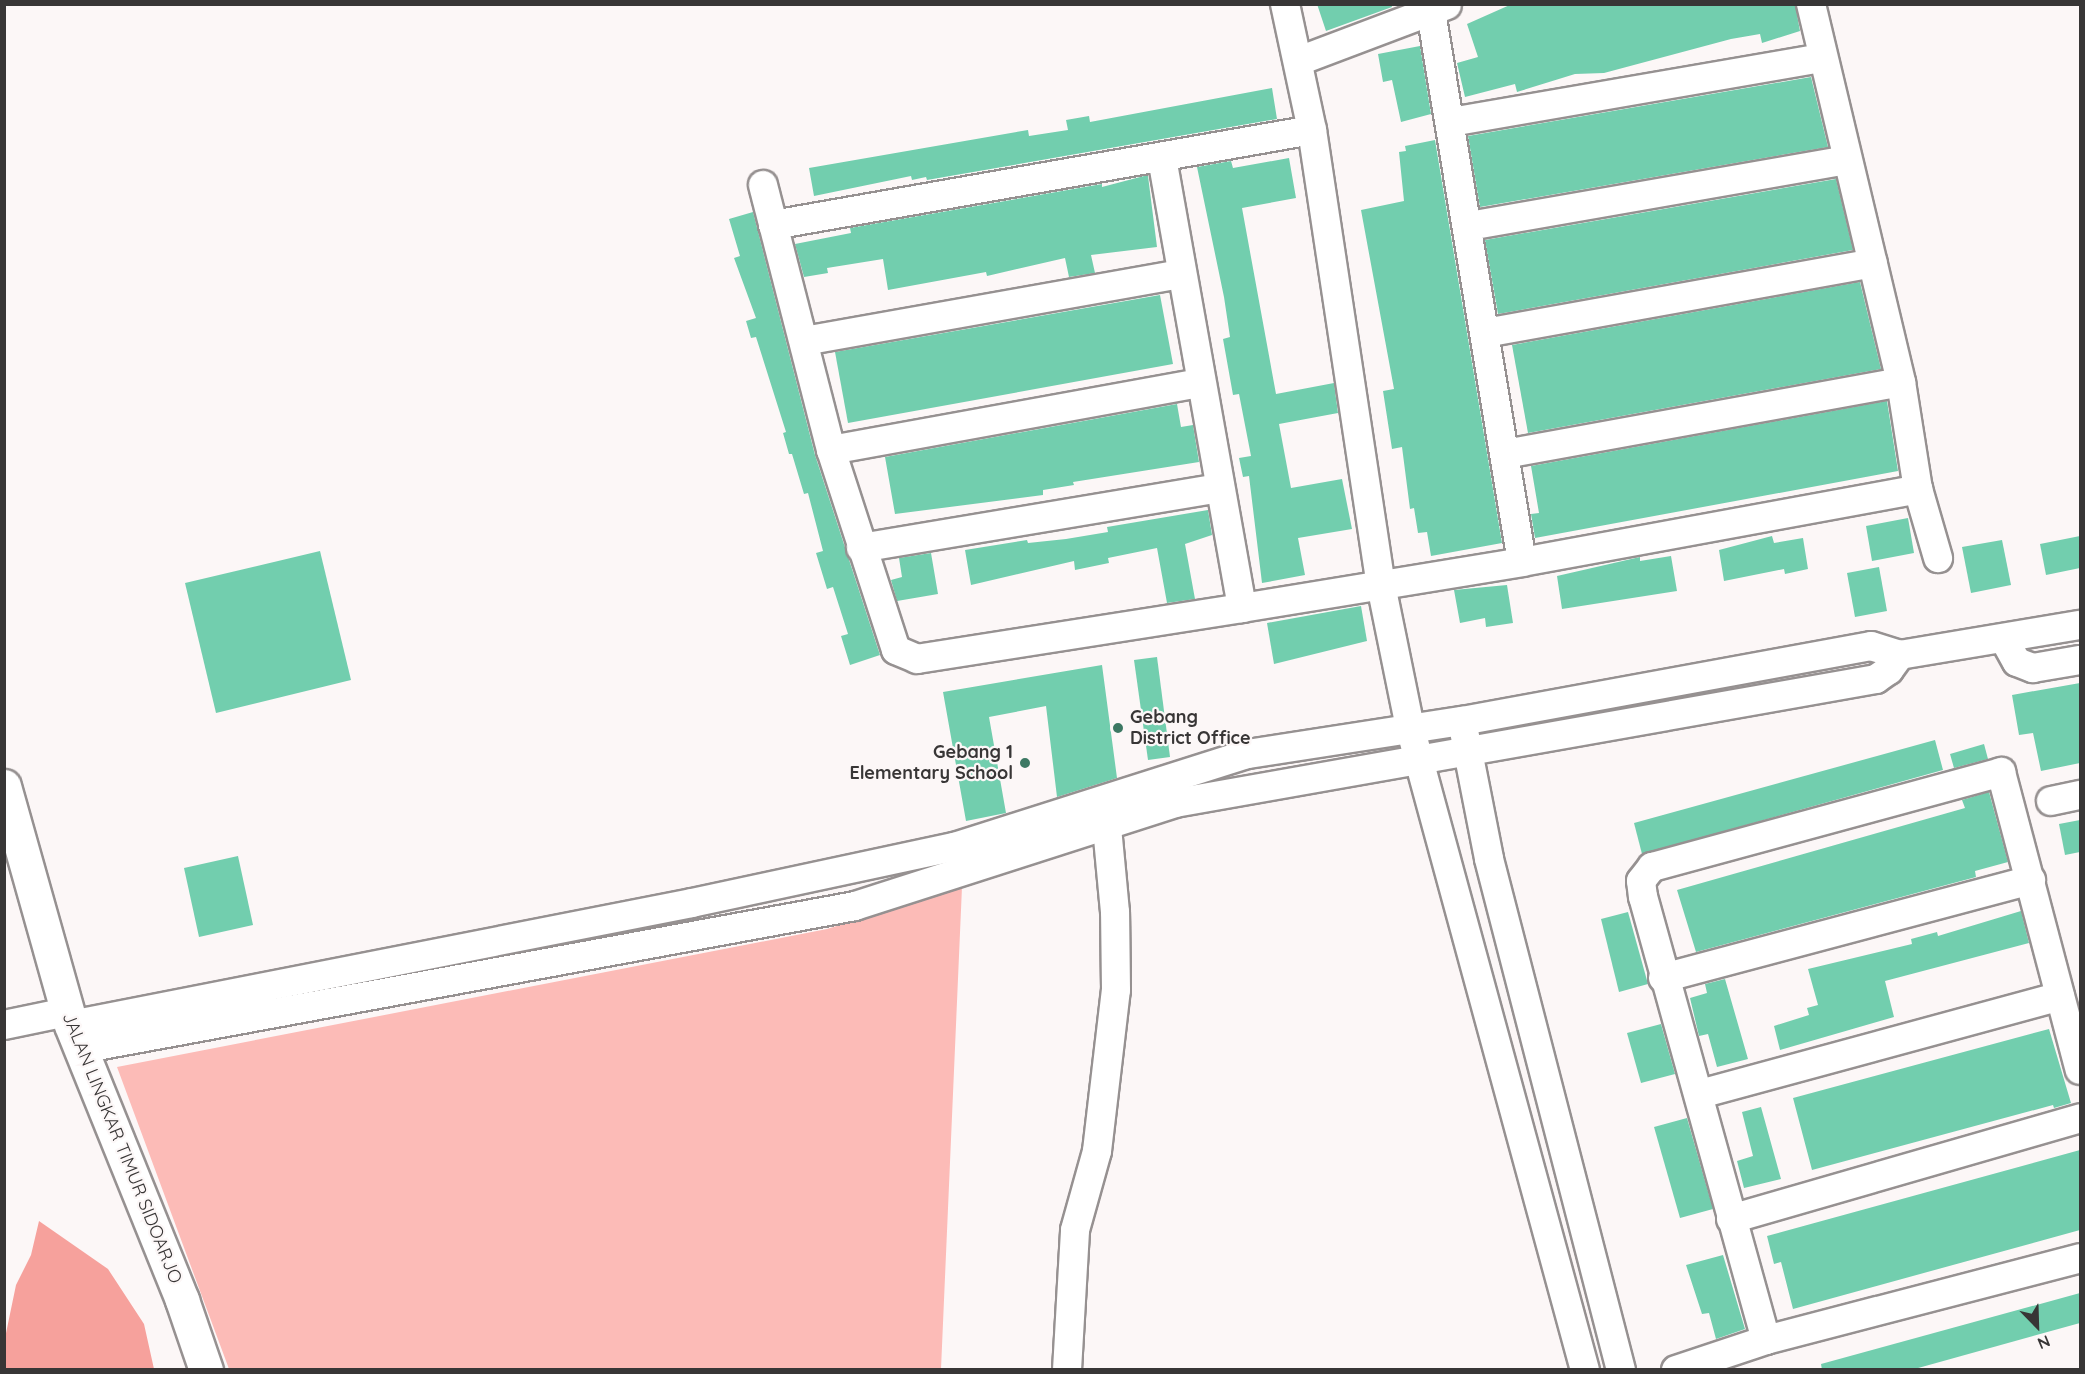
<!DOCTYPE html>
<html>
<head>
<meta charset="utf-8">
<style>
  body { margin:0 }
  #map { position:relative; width:2085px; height:1374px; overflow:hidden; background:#fcf7f7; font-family:Quicksand,sans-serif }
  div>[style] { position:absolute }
  .green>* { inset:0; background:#fcbbb7 }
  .water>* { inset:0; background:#f6a19c }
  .building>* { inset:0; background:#72ceae }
  .roads { filter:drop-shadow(2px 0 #969191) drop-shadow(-2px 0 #969191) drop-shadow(0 2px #969191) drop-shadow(0 -2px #969191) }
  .minor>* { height:28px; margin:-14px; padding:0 14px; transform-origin:14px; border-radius:14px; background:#fff }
  .major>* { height:33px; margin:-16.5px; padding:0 16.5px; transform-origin:16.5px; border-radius:16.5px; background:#fff }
  .dots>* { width:16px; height:16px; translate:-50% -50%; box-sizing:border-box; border:3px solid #fcf7f7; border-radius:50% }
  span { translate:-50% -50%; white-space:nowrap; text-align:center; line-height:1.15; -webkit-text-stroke:4.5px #fcf7f7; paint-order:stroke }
  .poi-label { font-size:18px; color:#383636; font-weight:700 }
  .left { translate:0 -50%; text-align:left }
  .right { translate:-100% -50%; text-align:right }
  .street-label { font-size:18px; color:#383636 }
  .frame { position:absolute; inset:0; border:6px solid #383636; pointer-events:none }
  .north { position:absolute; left:2007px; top:1296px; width:60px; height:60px; -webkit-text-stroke:4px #fcf7f7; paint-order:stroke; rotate:157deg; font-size:16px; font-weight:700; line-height:24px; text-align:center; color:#383636 }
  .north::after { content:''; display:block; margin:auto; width:21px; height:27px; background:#383636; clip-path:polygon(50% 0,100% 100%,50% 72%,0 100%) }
</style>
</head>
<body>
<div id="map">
  <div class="green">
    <i style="clip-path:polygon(962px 887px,941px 1369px,229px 1369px,117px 1067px,827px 929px)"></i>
  </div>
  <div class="water">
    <i style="clip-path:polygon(39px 1221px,108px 1269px,144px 1324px,154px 1369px,5px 1369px,5px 1338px,16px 1285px,31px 1255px)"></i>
  </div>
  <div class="building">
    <i style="clip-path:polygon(1317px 4px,1391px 4px,1392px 7px,1326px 31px)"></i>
    <i style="clip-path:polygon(1512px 4px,1795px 4px,1800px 31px,1762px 43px,1760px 34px,1731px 39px,1604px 73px,1575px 74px,1517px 92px,1515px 84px,1465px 97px,1457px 63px,1478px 57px,1467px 24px)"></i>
    <i style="clip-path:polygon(1420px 46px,1431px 114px,1401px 122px,1392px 80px,1383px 82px,1378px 54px)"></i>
    <i style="clip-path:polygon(1811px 77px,1828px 147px,1480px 207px,1468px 136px)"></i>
    <i style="clip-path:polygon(1272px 88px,1277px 119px,927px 180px,926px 177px,912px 180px,911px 176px,814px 196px,809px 168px,1028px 130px,1029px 136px,1068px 130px,1066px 120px,1089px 116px,1090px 122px)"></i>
    <i style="clip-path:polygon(1435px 140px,1502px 543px,1431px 556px,1427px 532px,1418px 533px,1414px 508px,1410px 509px,1402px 447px,1392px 449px,1383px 391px,1394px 389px,1361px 210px,1404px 201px,1399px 152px,1406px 151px,1405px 146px)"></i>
    <i style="clip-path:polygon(1289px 158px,1296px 198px,1242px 208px,1276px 394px,1334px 383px,1338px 413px,1279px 424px,1291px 488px,1342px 479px,1352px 529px,1298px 538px,1305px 575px,1262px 583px,1249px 476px,1243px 477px,1239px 458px,1251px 456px,1239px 394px,1233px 395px,1223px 339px,1230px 337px,1224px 297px,1197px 167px,1231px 161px,1233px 168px)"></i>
    <i style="clip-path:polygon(1144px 176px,1148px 176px,1157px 247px,1091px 255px,1095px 273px,1069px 277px,1065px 258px,987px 276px,986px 272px,888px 290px,883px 259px,827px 268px,828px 273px,804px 277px,795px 244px,851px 233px,850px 228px,1102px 184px,1102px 187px)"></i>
    <i style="clip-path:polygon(1836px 179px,1853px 250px,1498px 314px,1485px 240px)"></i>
    <i style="clip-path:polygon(753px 212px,815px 455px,880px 655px,850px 665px,841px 636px,848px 634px,833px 587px,827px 589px,816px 553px,823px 551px,808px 493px,804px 494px,792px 454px,789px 454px,783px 433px,786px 432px,756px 337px,751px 338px,746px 321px,756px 318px,734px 258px,740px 256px,729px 219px)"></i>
    <i style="clip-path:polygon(1860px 282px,1881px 369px,1528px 433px,1512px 345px)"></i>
    <i style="clip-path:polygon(1160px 295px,1173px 364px,848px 423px,835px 352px)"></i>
    <i style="clip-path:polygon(1887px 401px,1898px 471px,1535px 538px,1531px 514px,1539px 513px,1531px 466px)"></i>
    <i style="clip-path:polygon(1177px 404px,1181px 427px,1193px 425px,1199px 462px,1073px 482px,1074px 485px,1043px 490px,1043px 495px,895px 514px,885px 457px)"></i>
    <i style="clip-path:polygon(1208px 510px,1212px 535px,1185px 544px,1195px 599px,1167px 603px,1157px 548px,1108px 558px,1109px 563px,1075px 570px,1074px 561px,971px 585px,965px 550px,1027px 540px,1028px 543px,1066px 539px,1108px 532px,1107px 527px)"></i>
    <i style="clip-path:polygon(1908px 518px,1914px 553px,1872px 561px,1866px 526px)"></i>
    <i style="clip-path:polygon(1772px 536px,1774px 543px,1803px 538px,1808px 569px,1785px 574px,1784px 569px,1724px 581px,1719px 550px)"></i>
    <i style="clip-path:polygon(2080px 536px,2080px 568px,2046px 575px,2040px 544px)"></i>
    <i style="clip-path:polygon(2002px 540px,2011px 585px,1971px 593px,1962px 547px)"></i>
    <i style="clip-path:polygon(320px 551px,351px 680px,216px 713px,185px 583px)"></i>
    <i style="clip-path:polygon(931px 553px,938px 594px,897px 601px,891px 580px,902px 577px,899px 558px)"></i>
    <i style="clip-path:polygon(1671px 556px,1677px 591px,1562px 609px,1557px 576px,1640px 557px,1640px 561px)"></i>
    <i style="clip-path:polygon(1879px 567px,1887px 611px,1855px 617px,1847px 573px)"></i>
    <i style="clip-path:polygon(1507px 585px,1513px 623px,1486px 627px,1485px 618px,1460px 623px,1454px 590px)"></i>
    <i style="clip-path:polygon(1361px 606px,1367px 641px,1274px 664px,1267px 623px)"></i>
    <i style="clip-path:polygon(1157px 657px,1170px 757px,1148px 760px,1134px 660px)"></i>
    <i style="clip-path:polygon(1102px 665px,1117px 778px,1057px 797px,1046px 706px,989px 717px,1006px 813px,966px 821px,943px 692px)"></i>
    <i style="clip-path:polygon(2080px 683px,2080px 763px,2041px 771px,2033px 733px,2019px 735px,2012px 695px)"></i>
    <i style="clip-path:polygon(1935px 740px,1943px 770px,1642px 854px,1634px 823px)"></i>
    <i style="clip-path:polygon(1984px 744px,1988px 759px,1954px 768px,1950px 754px)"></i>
    <i style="clip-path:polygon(1989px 792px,2008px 862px,1975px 871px,1976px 877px,1696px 952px,1677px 890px,1965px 808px,1962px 800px)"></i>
    <i style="clip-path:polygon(2080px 820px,2080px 852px,2065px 855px,2059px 824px)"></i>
    <i style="clip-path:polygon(238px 856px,253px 925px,199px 937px,184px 868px)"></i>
    <i style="clip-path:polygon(2021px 911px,2029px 943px,1885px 981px,1894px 1017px,1780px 1050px,1774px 1026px,1809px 1015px,1807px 1008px,1818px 1005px,1808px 969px,1912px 944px,1911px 939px,1937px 932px,1938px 936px)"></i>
    <i style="clip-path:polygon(1628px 912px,1648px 984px,1619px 992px,1601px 919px)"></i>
    <i style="clip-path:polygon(1725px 979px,1748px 1059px,1717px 1067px,1708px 1034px,1699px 1036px,1690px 998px,1707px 993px,1705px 984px)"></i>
    <i style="clip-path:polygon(1661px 1024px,1675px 1074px,1641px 1083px,1627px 1033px)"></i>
    <i style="clip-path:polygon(2049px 1029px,2071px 1103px,2054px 1108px,2053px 1105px,1812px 1170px,1793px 1098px)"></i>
    <i style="clip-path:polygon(1761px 1107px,1781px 1179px,1744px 1188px,1737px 1161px,1753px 1156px,1742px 1112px)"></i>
    <i style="clip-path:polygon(1687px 1118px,1713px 1209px,1680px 1218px,1654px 1127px)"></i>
    <i style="clip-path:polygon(2080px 1150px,2080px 1230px,1793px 1309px,1781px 1262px,1774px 1264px,1767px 1236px)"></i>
    <i style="clip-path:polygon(1723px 1255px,1745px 1329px,1716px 1339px,1709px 1313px,1702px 1314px,1686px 1265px)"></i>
    <i style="clip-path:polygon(2080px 1293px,2080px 1323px,1911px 1370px,1822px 1370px,1821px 1364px)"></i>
  </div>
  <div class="roads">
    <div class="minor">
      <i style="left:1285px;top:4px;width:129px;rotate:77.9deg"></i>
      <i style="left:1312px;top:130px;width:460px;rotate:81.4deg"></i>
      <i style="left:1381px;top:585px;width:145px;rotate:78.5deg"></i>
      <i style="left:1410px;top:727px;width:666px;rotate:74.78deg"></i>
      <i style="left:1811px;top:4px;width:389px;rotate:76.6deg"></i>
      <i style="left:1901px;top:382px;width:108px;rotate:81deg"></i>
      <i style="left:1918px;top:489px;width:72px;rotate:73.8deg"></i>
      <i style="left:1431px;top:12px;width:557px;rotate:80.61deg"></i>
      <i style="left:1299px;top:61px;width:158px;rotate:-20.7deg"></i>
      <i style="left:1451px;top:122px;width:376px;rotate:-9.8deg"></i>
      <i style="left:1162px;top:158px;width:457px;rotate:79.9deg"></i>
      <i style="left:1242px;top:608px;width:284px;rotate:-9.3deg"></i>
      <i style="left:1522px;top:562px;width:403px;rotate:-10.4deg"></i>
      <i style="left:763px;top:185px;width:274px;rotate:75.6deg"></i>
      <i style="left:831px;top:450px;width:210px;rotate:72deg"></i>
      <i style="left:896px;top:650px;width:23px;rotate:23deg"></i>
      <i style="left:917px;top:659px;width:329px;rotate:-8.9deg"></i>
      <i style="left:773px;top:225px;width:547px;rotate:-10deg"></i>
      <i style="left:1469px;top:226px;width:384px;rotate:-9.9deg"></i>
      <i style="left:1485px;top:333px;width:394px;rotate:-10.2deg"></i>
      <i style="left:804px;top:341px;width:384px;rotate:-10.1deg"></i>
      <i style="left:831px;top:450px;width:376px;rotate:-10.3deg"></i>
      <i style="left:1505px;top:454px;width:402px;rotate:-10.3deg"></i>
      <i style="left:861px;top:548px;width:364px;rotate:-9.5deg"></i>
      <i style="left:2004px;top:639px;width:26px;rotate:61deg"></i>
      <i style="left:2017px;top:662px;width:17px;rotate:21deg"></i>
      <i style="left:2033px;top:668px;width:48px;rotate:-9.7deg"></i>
      <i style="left:1464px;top:731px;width:130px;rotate:78.9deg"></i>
      <i style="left:1489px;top:859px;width:528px;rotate:75.52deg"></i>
      <i style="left:2051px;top:801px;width:30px;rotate:-12deg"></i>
      <i style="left:1663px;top:978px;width:381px;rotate:-14.9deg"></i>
      <i style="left:4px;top:1025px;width:64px;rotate:-11.7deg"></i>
      <i style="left:71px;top:1025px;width:633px;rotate:-11.11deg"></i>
      <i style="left:692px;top:903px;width:268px;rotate:-12.1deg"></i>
      <i style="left:954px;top:847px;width:308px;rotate:-17.6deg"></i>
      <i style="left:1248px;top:754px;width:217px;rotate:-8.8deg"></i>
      <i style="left:1462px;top:721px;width:416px;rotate:-10.4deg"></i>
      <i style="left:1871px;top:646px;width:30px;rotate:17deg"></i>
      <i style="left:1900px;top:655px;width:182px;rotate:-9.5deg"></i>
      <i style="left:80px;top:1049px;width:788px;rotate:-10.45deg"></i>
      <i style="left:855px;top:906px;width:336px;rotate:-17.8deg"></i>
      <i style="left:1175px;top:803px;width:712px;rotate:-10.03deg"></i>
      <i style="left:1876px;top:679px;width:16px;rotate:-35deg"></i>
      <i style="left:1889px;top:670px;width:19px;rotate:-54deg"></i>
      <i style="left:1700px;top:1094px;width:373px;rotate:-15.2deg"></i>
      <i style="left:1731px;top:1219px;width:363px;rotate:-16.1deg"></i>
      <i style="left:1766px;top:1340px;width:460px;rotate:-105.5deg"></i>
      <i style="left:1643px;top:897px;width:16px;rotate:-97deg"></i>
      <i style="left:1641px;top:881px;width:18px;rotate:-52deg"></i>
      <i style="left:1652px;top:867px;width:362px;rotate:-15.2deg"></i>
      <i style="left:2001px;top:772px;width:308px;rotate:75.2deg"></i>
      <i style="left:1067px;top:1370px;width:140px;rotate:-86.7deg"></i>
      <i style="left:1075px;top:1230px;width:82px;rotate:-74.4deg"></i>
      <i style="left:1097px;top:1151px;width:162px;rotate:-83.3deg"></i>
      <i style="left:1116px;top:990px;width:78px;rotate:-90.7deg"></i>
      <i style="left:1115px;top:912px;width:105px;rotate:-95.4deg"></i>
      <i style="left:1676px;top:1370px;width:95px;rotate:-18.4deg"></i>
      <i style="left:1766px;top:1340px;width:325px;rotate:-14.6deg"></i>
    </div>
    <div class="major">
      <i style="left:4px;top:786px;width:248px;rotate:74.3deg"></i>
      <i style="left:71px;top:1025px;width:297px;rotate:68deg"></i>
      <i style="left:182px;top:1300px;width:74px;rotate:71.1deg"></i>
    </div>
  </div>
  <div class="dots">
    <i style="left:1118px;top:728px;background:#3c7863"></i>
    <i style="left:1025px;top:763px;background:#3c7863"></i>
  </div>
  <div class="poi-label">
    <span class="left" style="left:1130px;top:728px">Gebang<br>District Office</span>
    <span class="right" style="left:1013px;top:763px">Gebang 1<br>Elementary School</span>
  </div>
  <div class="street-label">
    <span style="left:122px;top:1148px;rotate:68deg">JALAN LINGKAR TIMUR SIDOARJO</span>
  </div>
  <div class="frame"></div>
  <div class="north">N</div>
</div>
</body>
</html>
